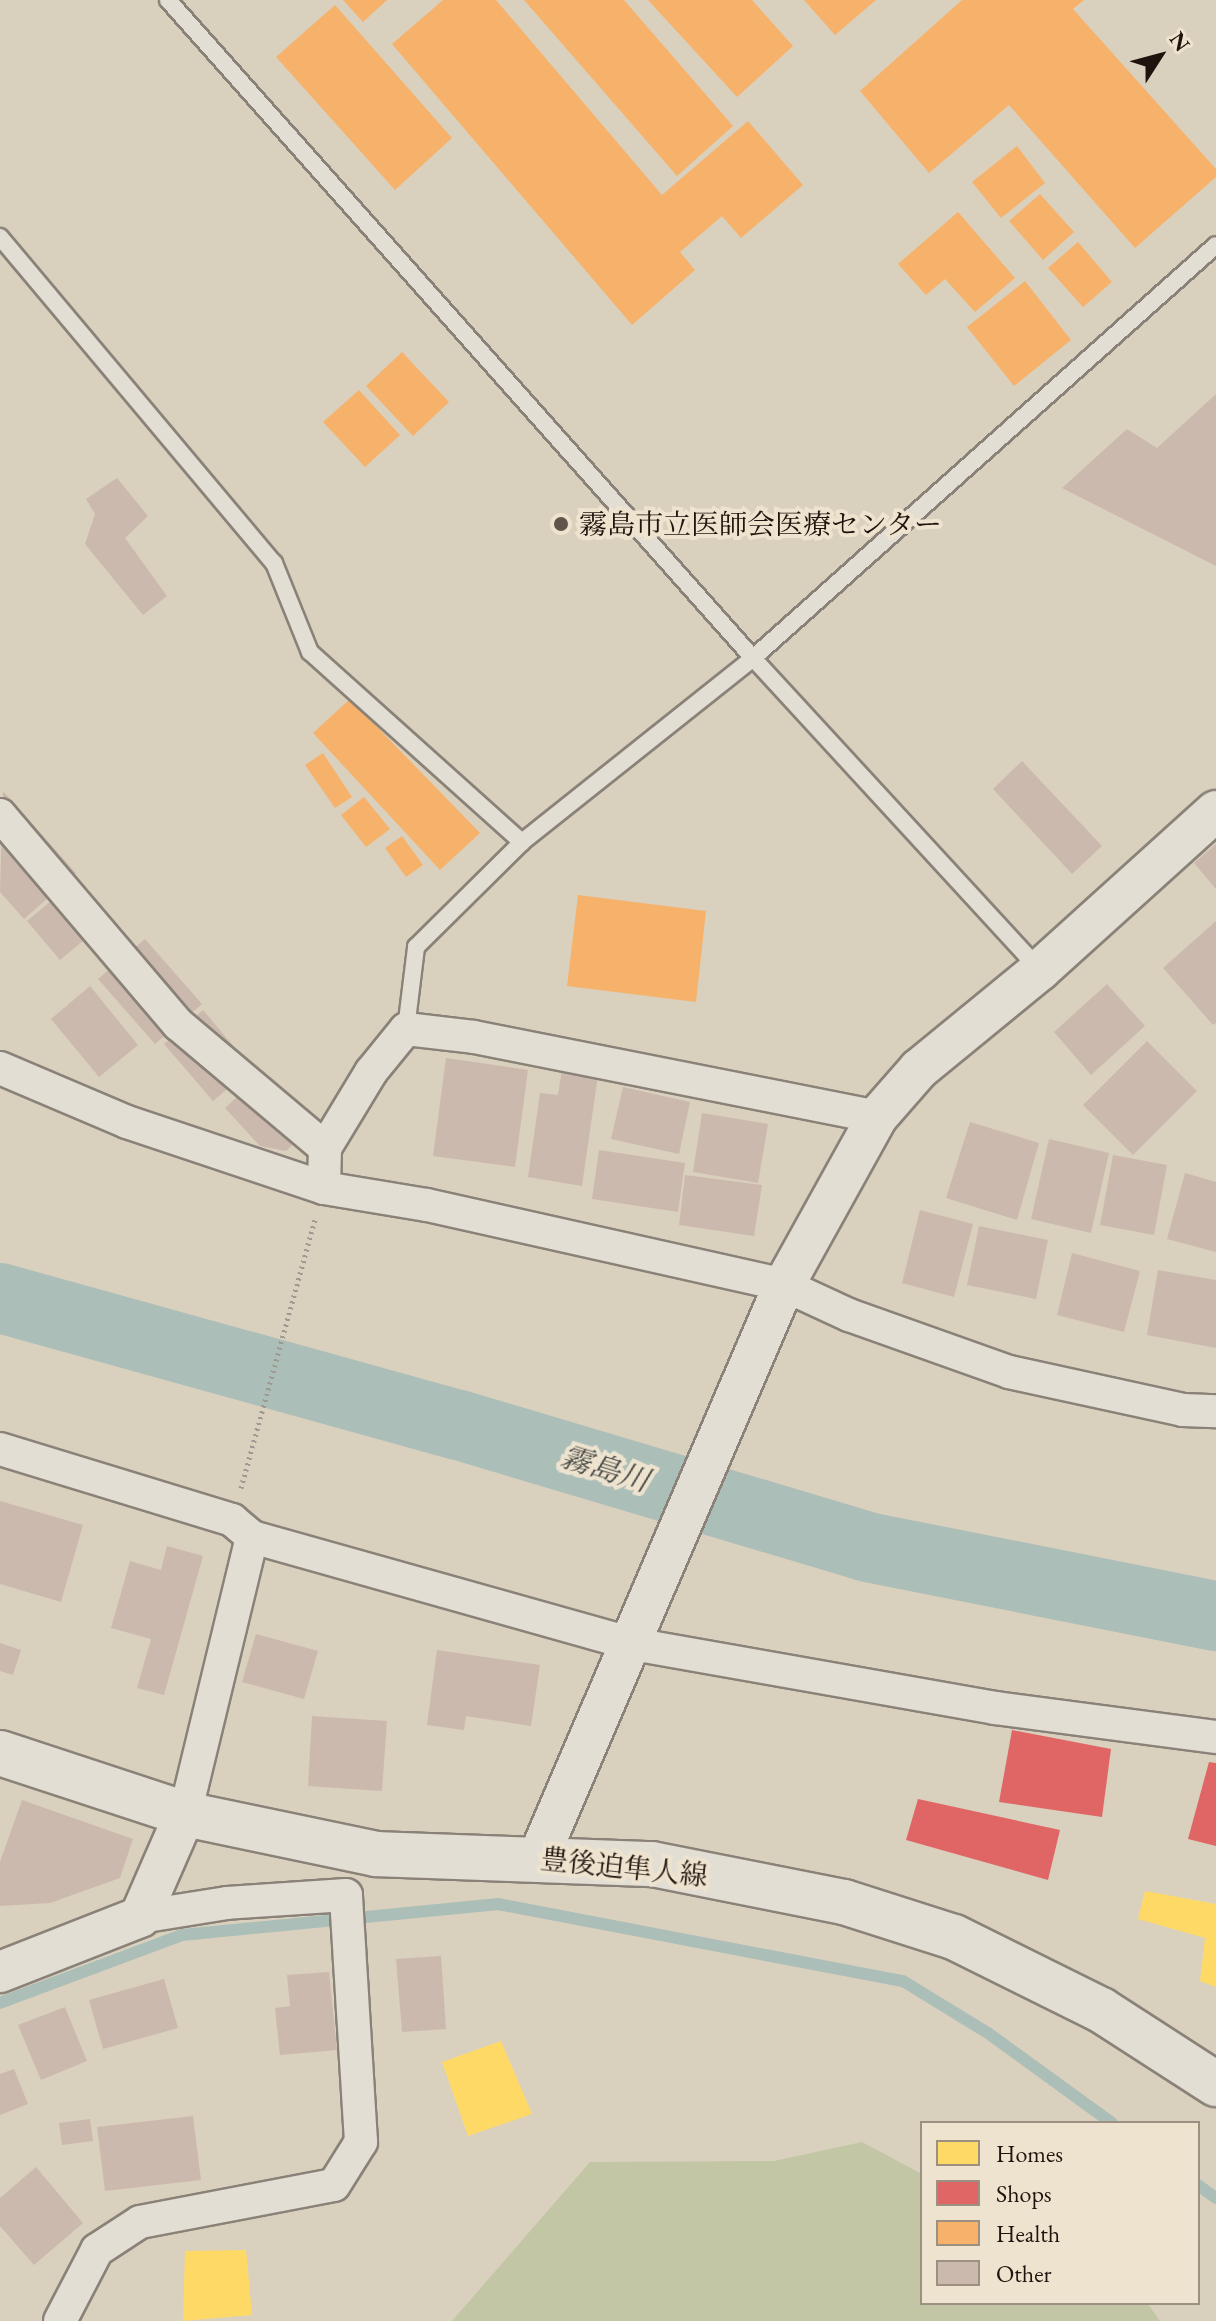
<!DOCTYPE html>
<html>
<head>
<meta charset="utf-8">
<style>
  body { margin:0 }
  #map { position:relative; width:1216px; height:2321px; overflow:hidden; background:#dad0be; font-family:"EB Garamond","Noto Serif JP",serif }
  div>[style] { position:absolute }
  .green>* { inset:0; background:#c2c6a5 }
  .homes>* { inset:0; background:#ffd966 }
  .shops>* { inset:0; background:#e06666 }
  .health>* { inset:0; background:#f6b26b }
  .stream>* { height:12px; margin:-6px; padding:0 6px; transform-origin:6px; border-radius:6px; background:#acbeb8 }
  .river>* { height:70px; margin:-35px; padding:0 35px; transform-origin:35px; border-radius:35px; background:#acbeb8 }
  .building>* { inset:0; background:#ccb9ad }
  .path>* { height:5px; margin-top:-2.5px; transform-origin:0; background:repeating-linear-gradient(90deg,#9e9991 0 2px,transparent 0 6px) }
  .roads { filter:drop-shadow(2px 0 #8a8278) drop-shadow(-2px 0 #8a8278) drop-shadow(0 2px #8a8278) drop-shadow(0 -2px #8a8278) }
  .service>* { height:16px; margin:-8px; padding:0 8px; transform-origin:8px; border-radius:8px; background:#e2ded4 }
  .minor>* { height:32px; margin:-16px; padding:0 16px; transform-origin:16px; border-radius:16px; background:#e2ded4 }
  .tertiary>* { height:40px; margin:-20px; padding:0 20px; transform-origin:20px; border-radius:20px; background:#e2ded4 }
  .secondary>* { height:44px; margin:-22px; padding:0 22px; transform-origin:22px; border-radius:22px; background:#e2ded4 }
  .dots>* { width:22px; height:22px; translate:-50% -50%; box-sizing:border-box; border:4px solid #eee3ce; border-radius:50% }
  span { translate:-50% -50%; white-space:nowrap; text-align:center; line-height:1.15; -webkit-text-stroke:8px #eee3ce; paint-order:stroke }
  .poi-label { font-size:28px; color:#1f130d }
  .left { translate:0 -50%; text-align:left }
  .street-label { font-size:28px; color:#1f130d }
  .water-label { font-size:30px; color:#494c48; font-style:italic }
  .legend { position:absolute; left:920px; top:2121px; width:280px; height:184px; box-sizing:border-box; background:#eee3ce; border:2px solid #9b9081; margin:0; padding:10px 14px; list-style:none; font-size:24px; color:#1f130d }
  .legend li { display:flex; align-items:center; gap:16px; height:40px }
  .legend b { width:40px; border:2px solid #9b9081 }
  .north { position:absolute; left:1120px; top:16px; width:80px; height:80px; -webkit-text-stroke:6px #eee3ce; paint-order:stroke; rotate:54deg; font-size:22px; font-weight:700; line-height:32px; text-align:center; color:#1f130d }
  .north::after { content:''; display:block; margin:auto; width:28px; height:36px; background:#1f130d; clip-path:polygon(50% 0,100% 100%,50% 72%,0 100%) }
</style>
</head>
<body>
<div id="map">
  <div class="green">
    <i style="clip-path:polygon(862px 2142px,922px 2174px,922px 2303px,1147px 2303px,1160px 2321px,452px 2321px,590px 2162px,774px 2161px)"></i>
  </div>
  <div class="homes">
    <i style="clip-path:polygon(1145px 1891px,1216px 1904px,1216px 1987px,1200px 1981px,1205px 1938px,1138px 1919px)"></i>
    <i style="clip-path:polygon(501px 2041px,532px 2114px,468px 2136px,442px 2062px)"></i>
    <i style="clip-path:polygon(246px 2250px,252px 2315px,183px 2321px,185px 2251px)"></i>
  </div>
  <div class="shops">
    <i style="clip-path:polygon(1012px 1730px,1111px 1749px,1102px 1817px,999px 1802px)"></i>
    <i style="clip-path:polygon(1209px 1762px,1216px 1763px,1216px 1846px,1188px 1839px)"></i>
    <i style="clip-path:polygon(918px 1799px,1060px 1830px,1048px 1880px,906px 1840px)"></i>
  </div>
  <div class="health">
    <i style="clip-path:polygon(343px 0,387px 0,363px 22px)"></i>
    <i style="clip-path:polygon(443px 0,496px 0,662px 195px,748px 121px,803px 185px,741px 238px,722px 216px,680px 252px,695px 270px,632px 325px,392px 44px)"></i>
    <i style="clip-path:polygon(524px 0,624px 0,733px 126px,677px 176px)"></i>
    <i style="clip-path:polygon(648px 0,752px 0,793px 46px,737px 97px)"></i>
    <i style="clip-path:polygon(804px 0,876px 0,835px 35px)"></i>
    <i style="clip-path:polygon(962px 0,1084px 0,1073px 9px,1216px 169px,1216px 177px,1135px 248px,1009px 105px,929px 173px,860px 91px)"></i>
    <i style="clip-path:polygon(335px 5px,452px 138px,395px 190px,276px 57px)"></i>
    <i style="clip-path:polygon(1017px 146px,1045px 183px,1001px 218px,972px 182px)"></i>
    <i style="clip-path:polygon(1040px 194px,1074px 232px,1043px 260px,1009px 221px)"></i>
    <i style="clip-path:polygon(958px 212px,1015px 278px,975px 312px,945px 279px,926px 295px,898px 264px)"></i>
    <i style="clip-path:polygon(1078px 242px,1112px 282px,1083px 307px,1048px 268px)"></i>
    <i style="clip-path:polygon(1025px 281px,1071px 340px,1014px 386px,967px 327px)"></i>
    <i style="clip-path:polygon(402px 352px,449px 402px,413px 436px,366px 386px)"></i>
    <i style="clip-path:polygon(359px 390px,400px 435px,365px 467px,323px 422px)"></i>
    <i style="clip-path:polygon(350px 699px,480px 833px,440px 870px,313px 733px)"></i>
    <i style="clip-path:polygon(323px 753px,352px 797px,335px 808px,305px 765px)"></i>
    <i style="clip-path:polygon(364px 797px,390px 829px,366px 847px,341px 815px)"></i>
    <i style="clip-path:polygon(402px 836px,423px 865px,406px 877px,385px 848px)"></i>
    <i style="clip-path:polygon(578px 895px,706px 911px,696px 1002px,567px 986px)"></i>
  </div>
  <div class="stream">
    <i style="left:0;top:2003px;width:194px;rotate:-20.5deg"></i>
    <i style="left:182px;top:1935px;width:318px;rotate:-5.6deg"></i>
    <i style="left:498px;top:1904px;width:412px;rotate:10.8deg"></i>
    <i style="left:903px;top:1981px;width:100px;rotate:31.5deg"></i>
    <i style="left:988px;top:2033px;width:153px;rotate:36deg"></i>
    <i style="left:1198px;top:2185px;width:22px;rotate:36deg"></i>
  </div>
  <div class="river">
    <i style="left:0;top:1298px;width:476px;rotate:15.5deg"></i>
    <i style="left:459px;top:1425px;width:426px;rotate:16.6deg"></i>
    <i style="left:867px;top:1547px;width:356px;rotate:11.2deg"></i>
  </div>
  <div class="building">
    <i style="clip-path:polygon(1216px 394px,1216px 566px,1062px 488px,1127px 429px,1157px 448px)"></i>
    <i style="clip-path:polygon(117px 478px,148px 516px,125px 538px,167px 596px,143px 615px,85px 544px,95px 514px,86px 499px)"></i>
    <i style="clip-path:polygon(1022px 761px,1102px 846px,1072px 874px,993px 789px)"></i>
    <i style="clip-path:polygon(3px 791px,76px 873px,24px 919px,0 892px)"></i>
    <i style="clip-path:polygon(1216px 844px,1216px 889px,1194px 863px)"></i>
    <i style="clip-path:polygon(57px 896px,90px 935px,60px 960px,27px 921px)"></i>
    <i style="clip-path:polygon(1216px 921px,1216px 1023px,1213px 1025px,1163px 968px)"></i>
    <i style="clip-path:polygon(145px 939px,202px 1004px,155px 1044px,98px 979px)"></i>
    <i style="clip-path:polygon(1107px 984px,1145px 1026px,1091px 1075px,1054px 1032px)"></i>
    <i style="clip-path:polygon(90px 986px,138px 1045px,99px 1077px,51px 1019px)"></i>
    <i style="clip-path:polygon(203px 1010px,252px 1068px,213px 1101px,164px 1044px)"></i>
    <i style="clip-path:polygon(1147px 1041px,1197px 1091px,1133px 1155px,1083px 1105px)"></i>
    <i style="clip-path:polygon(446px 1058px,528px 1070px,515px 1167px,433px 1156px)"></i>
    <i style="clip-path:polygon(562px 1069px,598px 1075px,582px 1186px,528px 1177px,540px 1093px,558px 1095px)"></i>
    <i style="clip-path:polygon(259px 1077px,307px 1132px,286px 1151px,260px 1146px,225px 1108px)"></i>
    <i style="clip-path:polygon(623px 1087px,690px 1102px,679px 1154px,611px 1139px)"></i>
    <i style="clip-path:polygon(702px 1113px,768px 1124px,758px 1183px,693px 1172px)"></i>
    <i style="clip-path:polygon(970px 1122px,1039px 1143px,1017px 1220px,946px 1198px)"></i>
    <i style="clip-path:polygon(1049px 1139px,1109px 1153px,1091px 1233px,1031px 1219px)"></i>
    <i style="clip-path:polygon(599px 1150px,685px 1163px,678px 1212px,592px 1199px)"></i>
    <i style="clip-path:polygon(1113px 1155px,1167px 1165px,1154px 1235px,1100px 1225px)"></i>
    <i style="clip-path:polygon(1185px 1173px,1216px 1182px,1216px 1252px,1167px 1239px)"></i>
    <i style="clip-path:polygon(685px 1175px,762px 1185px,754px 1236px,679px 1225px)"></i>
    <i style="clip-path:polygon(920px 1210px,973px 1224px,954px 1297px,902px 1283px)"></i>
    <i style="clip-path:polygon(979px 1226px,1048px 1240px,1036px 1299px,967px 1285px)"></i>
    <i style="clip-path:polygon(1072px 1253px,1140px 1271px,1124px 1332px,1057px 1315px)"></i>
    <i style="clip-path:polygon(1158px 1270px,1216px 1280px,1216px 1348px,1147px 1335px)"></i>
    <i style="clip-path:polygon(0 1501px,83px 1525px,61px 1602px,0 1584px)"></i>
    <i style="clip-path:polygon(167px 1546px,203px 1556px,164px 1695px,137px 1688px,151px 1639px,111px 1628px,130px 1561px,161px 1570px)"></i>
    <i style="clip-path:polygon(256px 1634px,318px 1651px,304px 1699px,242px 1682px)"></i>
    <i style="clip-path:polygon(0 1643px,21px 1650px,13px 1675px,0 1671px)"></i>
    <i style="clip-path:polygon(437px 1650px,540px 1665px,531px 1726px,466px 1716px,464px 1730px,427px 1725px)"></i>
    <i style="clip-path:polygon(312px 1716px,387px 1721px,382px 1791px,308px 1786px)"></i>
    <i style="clip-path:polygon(22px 1800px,133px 1839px,120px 1878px,50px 1903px,0 1906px,0 1862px)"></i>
    <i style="clip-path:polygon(441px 1956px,446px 2029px,402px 2032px,396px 1959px)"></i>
    <i style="clip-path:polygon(329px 1972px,337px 2050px,280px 2055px,275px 2008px,290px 2006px,287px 1975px)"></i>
    <i style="clip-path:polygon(164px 1979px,178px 2028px,103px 2049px,89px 2000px)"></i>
    <i style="clip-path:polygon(65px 2007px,87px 2061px,41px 2080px,18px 2025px)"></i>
    <i style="clip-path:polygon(14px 2069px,28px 2104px,0 2115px,0 2074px)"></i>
    <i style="clip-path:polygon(193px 2116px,201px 2180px,105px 2191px,97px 2127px)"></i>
    <i style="clip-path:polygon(90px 2119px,93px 2141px,62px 2145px,59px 2123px)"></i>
    <i style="clip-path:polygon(36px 2167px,83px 2223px,34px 2265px,0 2226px,0 2198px)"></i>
  </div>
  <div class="path">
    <i style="left:241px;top:1488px;width:278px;rotate:-74.6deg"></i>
  </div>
  <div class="roads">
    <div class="service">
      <i style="left:168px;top:0;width:880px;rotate:48.36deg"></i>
      <i style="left:753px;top:658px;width:423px;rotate:47.4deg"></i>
      <i style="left:0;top:237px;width:426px;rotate:50deg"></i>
      <i style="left:274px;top:563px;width:96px;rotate:68deg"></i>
      <i style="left:310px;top:652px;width:285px;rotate:41.9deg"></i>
      <i style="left:406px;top:1029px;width:83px;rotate:-83deg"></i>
      <i style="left:416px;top:947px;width:149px;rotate:-44.7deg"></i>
      <i style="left:522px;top:842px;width:295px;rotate:-38.5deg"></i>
      <i style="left:753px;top:658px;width:620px;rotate:-41.73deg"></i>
    </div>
    <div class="minor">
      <i style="left:0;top:815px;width:275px;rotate:49.6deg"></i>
      <i style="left:178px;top:1024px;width:192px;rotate:40.1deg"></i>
      <i style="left:0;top:1068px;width:138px;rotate:23deg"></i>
      <i style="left:127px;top:1122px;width:208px;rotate:18.5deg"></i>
      <i style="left:324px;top:1188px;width:104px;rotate:9.4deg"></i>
      <i style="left:427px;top:1205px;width:366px;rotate:12.6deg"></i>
      <i style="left:784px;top:1285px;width:72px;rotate:24.8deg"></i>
      <i style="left:849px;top:1315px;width:170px;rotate:19.6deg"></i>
      <i style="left:1009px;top:1372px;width:178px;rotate:12.3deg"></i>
      <i style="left:1183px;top:1410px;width:33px;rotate:2deg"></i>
      <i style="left:324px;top:1188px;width:40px;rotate:-88.6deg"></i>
      <i style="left:325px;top:1148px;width:89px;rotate:-58.8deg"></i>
      <i style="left:371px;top:1072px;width:55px;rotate:-50.9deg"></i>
      <i style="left:406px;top:1029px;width:68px;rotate:6.7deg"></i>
      <i style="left:474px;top:1037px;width:411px;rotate:11.2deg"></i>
      <i style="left:0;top:1449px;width:243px;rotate:17deg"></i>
      <i style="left:232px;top:1520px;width:26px;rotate:40deg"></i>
      <i style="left:252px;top:1537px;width:396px;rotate:15.7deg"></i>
      <i style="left:633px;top:1644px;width:368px;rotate:10deg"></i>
      <i style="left:995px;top:1708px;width:223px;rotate:7.5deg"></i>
      <i style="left:185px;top:1814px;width:285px;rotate:-76.4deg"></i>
      <i style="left:60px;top:2321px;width:80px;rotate:-62.5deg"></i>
      <i style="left:97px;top:2250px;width:51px;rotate:-33.1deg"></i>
      <i style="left:140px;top:2222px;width:197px;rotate:-10.8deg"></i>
      <i style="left:334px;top:2185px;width:51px;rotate:-57.9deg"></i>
      <i style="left:361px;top:2142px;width:247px;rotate:-93.5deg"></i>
      <i style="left:346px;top:1895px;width:119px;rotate:176.2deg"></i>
      <i style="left:227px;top:1903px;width:88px;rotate:170.9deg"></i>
    </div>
    <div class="tertiary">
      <i style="left:539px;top:1856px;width:621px;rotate:-66.78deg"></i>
      <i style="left:784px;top:1285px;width:192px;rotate:-61deg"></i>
      <i style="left:877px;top:1117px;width:64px;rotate:-48.8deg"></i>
      <i style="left:919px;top:1069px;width:156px;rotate:-39.3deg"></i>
      <i style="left:1040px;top:970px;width:237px;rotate:-42.1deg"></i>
      <i style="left:0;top:1972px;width:150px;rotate:-21.4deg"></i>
      <i style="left:140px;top:1917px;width:112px;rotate:-66.4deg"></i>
    </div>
    <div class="secondary">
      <i style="left:0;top:1753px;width:195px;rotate:18.2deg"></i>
      <i style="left:185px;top:1814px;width:195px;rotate:11.8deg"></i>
      <i style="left:376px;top:1854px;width:276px;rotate:2.1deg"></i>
      <i style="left:652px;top:1864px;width:196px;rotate:11.2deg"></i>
      <i style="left:844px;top:1902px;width:115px;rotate:17.7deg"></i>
      <i style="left:954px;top:1937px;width:164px;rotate:26.4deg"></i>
      <i style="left:1101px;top:2010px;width:137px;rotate:32.8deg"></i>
    </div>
  </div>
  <div class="dots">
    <i style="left:561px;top:524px;background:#60554b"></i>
  </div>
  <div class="poi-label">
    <span class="left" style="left:579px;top:524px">霧島市立医師会医療センター</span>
  </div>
  <div class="street-label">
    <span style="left:624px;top:1867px;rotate:6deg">豊後迫隼人線</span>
  </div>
  <div class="water-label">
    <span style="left:605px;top:1469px;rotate:17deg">霧島川</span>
  </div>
  <ul class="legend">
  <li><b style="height:22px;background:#ffd966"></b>Homes</li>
  <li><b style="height:22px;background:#e06666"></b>Shops</li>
  <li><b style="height:22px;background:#f6b26b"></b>Health</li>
  <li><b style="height:22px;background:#ccb9ad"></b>Other</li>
  </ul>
  <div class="north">N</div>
</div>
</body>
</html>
